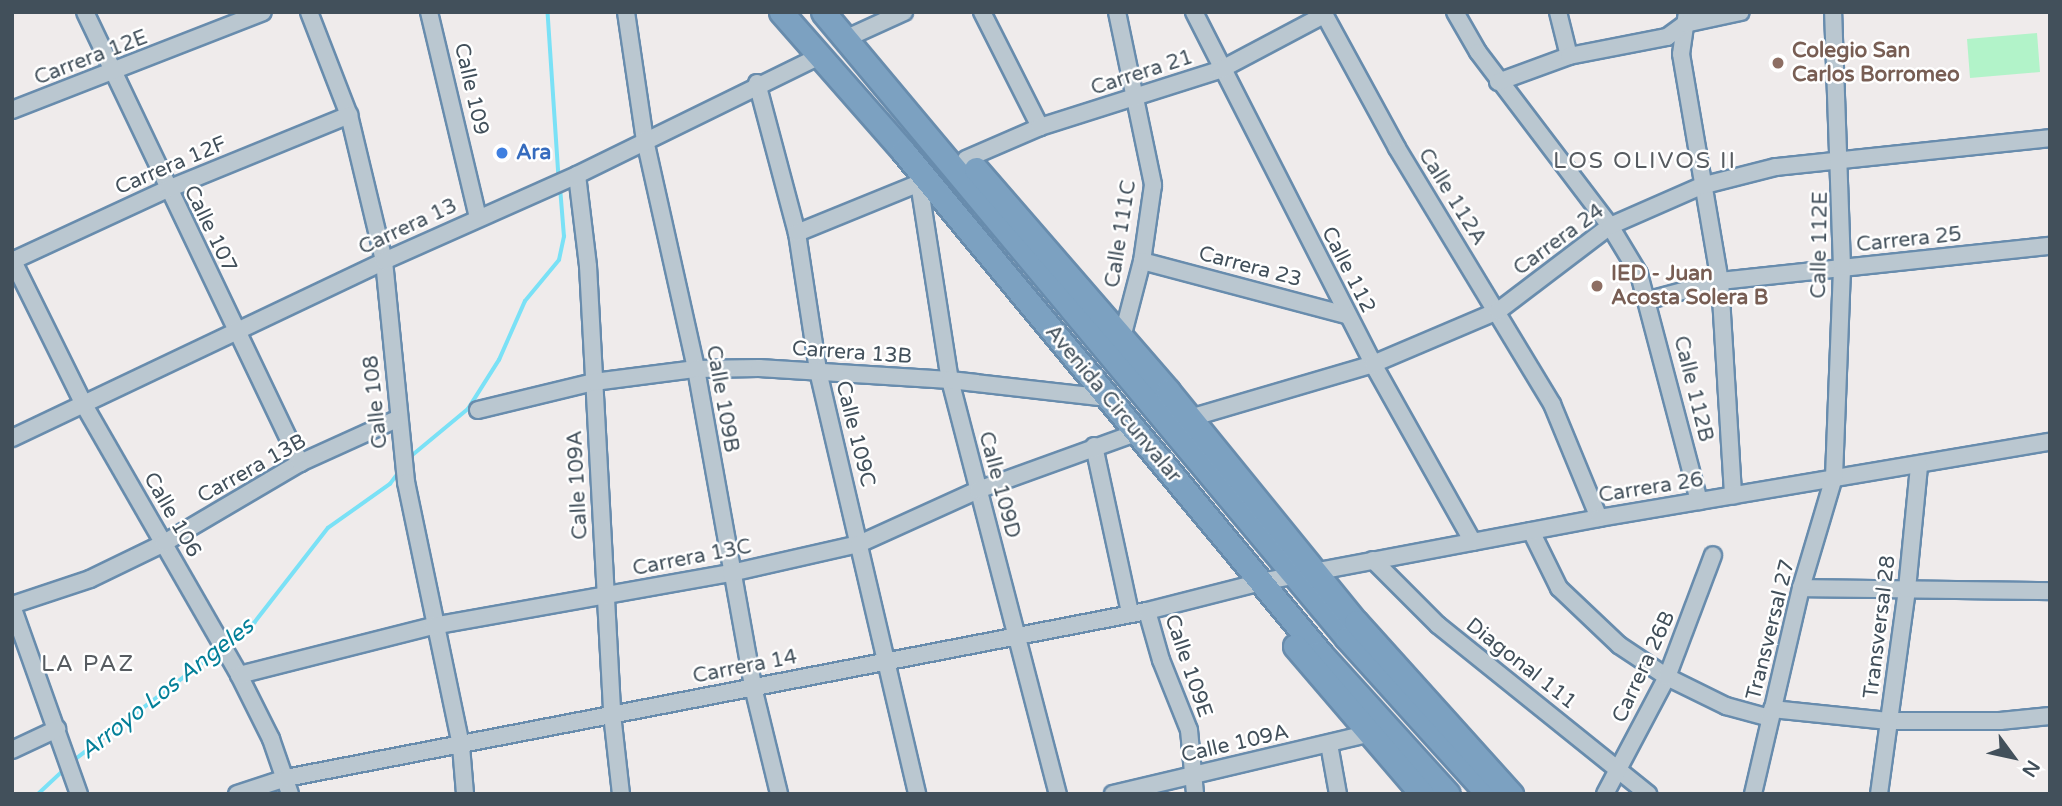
<!DOCTYPE html>
<html>
<head>
<meta charset="utf-8">
<style>
  body { margin:0 }
  #map { position:relative; width:2062px; height:806px; overflow:hidden; background:#efebeb; font-family:"Varela Round",sans-serif }
  div>[style] { position:absolute }
  .green>* { inset:0; background:#b2f3c9 }
  .stream>* { height:3.5px; margin:-1.75px; padding:0 1.75px; transform-origin:1.75px; border-radius:1.75px; background:#7ae1f6 }
  .roads { filter:drop-shadow(2px 0 #688cad) drop-shadow(-2px 0 #688cad) drop-shadow(0 2px #688cad) drop-shadow(0 -2px #688cad) }
  .minor>* { height:16px; margin:-8px; padding:0 8px; transform-origin:8px; border-radius:8px; background:#bac7d0 }
  .highway>* { height:23px; margin:-11.5px; padding:0 11.5px; transform-origin:11.5px; border-radius:11.5px; background:#7ca1c1 }
  .dots>* { width:19px; height:19px; translate:-50% -50%; box-sizing:border-box; border:4px solid #fff; border-radius:50% }
  span { translate:-50% -50%; white-space:nowrap; text-align:center; line-height:1.15; -webkit-text-stroke:5px #fff; paint-order:stroke }
  .education-label { font-size:21px; color:#785e54; font-weight:700 }
  .left { translate:0 -50%; text-align:left }
  .street-label { font-size:21px; color:#42505b }
  .shop-label { font-size:21px; color:#366cbe; font-weight:700 }
  .neighbourhood-label { font-size:23px; color:#575c61; letter-spacing:2px }
  .water-label { font-size:23px; color:#037f98; font-style:italic }
  .frame { position:absolute; inset:0; border:14px solid #42505b; pointer-events:none }
  .north { position:absolute; left:1978px; top:722px; width:70px; height:70px; -webkit-text-stroke:5px #fff; paint-order:stroke; rotate:123deg; font-size:19px; font-weight:700; line-height:28px; text-align:center; color:#42505b }
  .north::after { content:''; display:block; margin:auto; width:24px; height:32px; background:#42505b; clip-path:polygon(50% 0,100% 100%,50% 72%,0 100%) }
</style>
</head>
<body>
<div id="map">
  <div class="green">
    <i style="clip-path:polygon(2037px 33px,2040px 72px,1970px 78px,1967px 39px)"></i>
  </div>
  <div class="stream">
    <i style="left:548px;top:12px;width:164px;rotate:86.2deg"></i>
    <i style="left:410px;top:457px;width:75px;rotate:-39.6deg"></i>
    <i style="left:468px;top:409px;width:58px;rotate:-57.7deg"></i>
    <i style="left:499px;top:360px;width:64px;rotate:-66.2deg"></i>
    <i style="left:525px;top:301px;width:53px;rotate:-50.3deg"></i>
    <i style="left:559px;top:260px;width:24px;rotate:-78deg"></i>
    <i style="left:564px;top:237px;width:50px;rotate:-94.6deg"></i>
    <i style="left:226px;top:645px;width:36px;rotate:-38deg"></i>
    <i style="left:254px;top:623px;width:120px;rotate:-52.1deg"></i>
    <i style="left:328px;top:528px;width:76px;rotate:-35.4deg"></i>
    <i style="left:390px;top:484px;width:15px;rotate:-53deg"></i>
    <i style="left:73px;top:761px;width:184px;rotate:-37.1deg"></i>
    <i style="left:38px;top:794px;width:37px;rotate:-43deg"></i>
  </div>
  <div class="roads">
    <div class="minor">
      <i style="left:85px;top:12px;width:500px;rotate:64.5deg"></i>
      <i style="left:309px;top:12px;width:110px;rotate:68.8deg"></i>
      <i style="left:349px;top:115px;width:150px;rotate:76.5deg"></i>
      <i style="left:384px;top:261px;width:222px;rotate:84.3deg"></i>
      <i style="left:406px;top:482px;width:270px;rotate:78.2deg"></i>
      <i style="left:461px;top:746px;width:48px;rotate:85.2deg"></i>
      <i style="left:429px;top:12px;width:211px;rotate:76.6deg"></i>
      <i style="left:626px;top:12px;width:129px;rotate:81.6deg"></i>
      <i style="left:645px;top:140px;width:235px;rotate:77.4deg"></i>
      <i style="left:696px;top:369px;width:323px;rotate:79.8deg"></i>
      <i style="left:753px;top:687px;width:110px;rotate:76.3deg"></i>
      <i style="left:982px;top:12px;width:129px;rotate:63.2deg"></i>
      <i style="left:1117px;top:12px;width:177px;rotate:78.2deg"></i>
      <i style="left:1153px;top:185px;width:77px;rotate:98.2deg"></i>
      <i style="left:1142px;top:261px;width:80px;rotate:104.6deg"></i>
      <i style="left:1194px;top:12px;width:395px;rotate:63deg"></i>
      <i style="left:1373px;top:364px;width:204px;rotate:60.7deg"></i>
      <i style="left:1323px;top:12px;width:155px;rotate:61.4deg"></i>
      <i style="left:1397px;top:148px;width:299px;rotate:58.8deg"></i>
      <i style="left:1552px;top:404px;width:123px;rotate:67.6deg"></i>
      <i style="left:1455px;top:12px;width:46px;rotate:60.1deg"></i>
      <i style="left:1478px;top:52px;width:218px;rotate:52.8deg"></i>
      <i style="left:1610px;top:226px;width:56px;rotate:58.9deg"></i>
      <i style="left:1639px;top:274px;width:235px;rotate:75.2deg"></i>
      <i style="left:1558px;top:12px;width:45px;rotate:76deg"></i>
      <i style="left:1687px;top:12px;width:42px;rotate:98.1deg"></i>
      <i style="left:1681px;top:54px;width:230px;rotate:80.3deg"></i>
      <i style="left:1720px;top:281px;width:215px;rotate:86.5deg"></i>
      <i style="left:845px;top:39px;width:65px;rotate:-24.6deg"></i>
      <i style="left:1498px;top:82px;width:76px;rotate:-20.1deg"></i>
      <i style="left:1569px;top:56px;width:100px;rotate:-11deg"></i>
      <i style="left:1667px;top:37px;width:22px;rotate:-36deg"></i>
      <i style="left:1685px;top:24px;width:57px;rotate:-12.1deg"></i>
      <i style="left:757px;top:83px;width:155px;rotate:75.1deg"></i>
      <i style="left:797px;top:233px;width:140px;rotate:81.3deg"></i>
      <i style="left:818px;top:371px;width:434px;rotate:76.8deg"></i>
      <i style="left:12px;top:110px;width:269px;rotate:-21.3deg"></i>
      <i style="left:966px;top:159px;width:81px;rotate:-23.4deg"></i>
      <i style="left:1040px;top:127px;width:189px;rotate:-17.6deg"></i>
      <i style="left:1220px;top:70px;width:118px;rotate:-27.9deg"></i>
      <i style="left:577px;top:175px;width:92px;rotate:83.1deg"></i>
      <i style="left:588px;top:266px;width:449px;rotate:86.9deg"></i>
      <i style="left:612px;top:714px;width:81px;rotate:83.6deg"></i>
      <i style="left:919px;top:183px;width:199px;rotate:81.1deg"></i>
      <i style="left:950px;top:380px;width:428px;rotate:75.4deg"></i>
      <i style="left:797px;top:233px;width:140px;rotate:-22.2deg"></i>
      <i style="left:12px;top:259px;width:163px;rotate:63.7deg"></i>
      <i style="left:84px;top:405px;width:311px;rotate:60.1deg"></i>
      <i style="left:239px;top:675px;width:72px;rotate:63.4deg"></i>
      <i style="left:271px;top:739px;width:58px;rotate:70.9deg"></i>
      <i style="left:12px;top:261px;width:172px;rotate:-24.8deg"></i>
      <i style="left:168px;top:189px;width:196px;rotate:-22.2deg"></i>
      <i style="left:1142px;top:261px;width:212px;rotate:14.8deg"></i>
      <i style="left:1649px;top:300px;width:73px;rotate:-15deg"></i>
      <i style="left:1720px;top:281px;width:332px;rotate:-6.1deg"></i>
      <i style="left:478px;top:410px;width:119px;rotate:-13.6deg"></i>
      <i style="left:594px;top:382px;width:103px;rotate:-7.3deg"></i>
      <i style="left:696px;top:369px;width:63px;rotate:-0.9deg"></i>
      <i style="left:759px;top:368px;width:191px;rotate:3.6deg"></i>
      <i style="left:950px;top:380px;width:159px;rotate:6.5deg"></i>
      <i style="left:1190px;top:418px;width:191px;rotate:-16.4deg"></i>
      <i style="left:1373px;top:364px;width:136px;rotate:-23deg"></i>
      <i style="left:1498px;top:311px;width:141px;rotate:-37.2deg"></i>
      <i style="left:1610px;top:226px;width:99px;rotate:-23.7deg"></i>
      <i style="left:1701px;top:186px;width:77px;rotate:-14.2deg"></i>
      <i style="left:1776px;top:167px;width:276px;rotate:-6deg"></i>
      <i style="left:12px;top:438px;width:412px;rotate:-25.4deg"></i>
      <i style="left:384px;top:261px;width:211px;rotate:-24deg"></i>
      <i style="left:577px;top:175px;width:273px;rotate:-26.1deg"></i>
      <i style="left:1094px;top:446px;width:171px;rotate:77.8deg"></i>
      <i style="left:1531px;top:531px;width:64px;rotate:63.8deg"></i>
      <i style="left:1559px;top:588px;width:83px;rotate:43.5deg"></i>
      <i style="left:1619px;top:645px;width:58px;rotate:33.7deg"></i>
      <i style="left:1667px;top:677px;width:66px;rotate:26.2deg"></i>
      <i style="left:1726px;top:706px;width:46px;rotate:15.3deg"></i>
      <i style="left:1373px;top:560px;width:92px;rotate:45deg"></i>
      <i style="left:1438px;top:625px;width:270px;rotate:38.8deg"></i>
      <i style="left:1801px;top:588px;width:249px;rotate:0.7deg"></i>
      <i style="left:12px;top:605px;width:82px;rotate:-18.4deg"></i>
      <i style="left:90px;top:579px;width:82px;rotate:-25.9deg"></i>
      <i style="left:164px;top:543px;width:158px;rotate:-30.5deg"></i>
      <i style="left:300px;top:463px;width:107px;rotate:-24.4deg"></i>
      <i style="left:12px;top:606px;width:200px;rotate:70.4deg"></i>
      <i style="left:1147px;top:611px;width:51px;rotate:74.1deg"></i>
      <i style="left:1161px;top:660px;width:75px;rotate:68.2deg"></i>
      <i style="left:1189px;top:730px;width:64px;rotate:84.6deg"></i>
      <i style="left:239px;top:675px;width:200px;rotate:-14.2deg"></i>
      <i style="left:433px;top:626px;width:303px;rotate:-10.1deg"></i>
      <i style="left:731px;top:573px;width:131px;rotate:-12.8deg"></i>
      <i style="left:859px;top:544px;width:131px;rotate:-24.4deg"></i>
      <i style="left:978px;top:490px;width:170px;rotate:-19.9deg"></i>
      <i style="left:1772px;top:709px;width:117px;rotate:5.9deg"></i>
      <i style="left:1888px;top:721px;width:112px"></i>
      <i style="left:2000px;top:721px;width:50px;rotate:-5.7deg"></i>
      <i style="left:1329px;top:744px;width:51px;rotate:79.8deg"></i>
      <i style="left:12px;top:750px;width:50px;rotate:-25deg"></i>
      <i style="left:237px;top:794px;width:52px;rotate:-18.1deg"></i>
      <i style="left:286px;top:778px;width:877px;rotate:-10.98deg"></i>
      <i style="left:1147px;top:611px;width:118px;rotate:-14.3deg"></i>
      <i style="left:1261px;top:582px;width:344px;rotate:-10.7deg"></i>
      <i style="left:1599px;top:518px;width:457px;rotate:-9.6deg"></i>
      <i style="left:1113px;top:794px;width:261px;rotate:-13.3deg"></i>
      <i style="left:1605px;top:794px;width:132px;rotate:-62.1deg"></i>
      <i style="left:1667px;top:677px;width:130px;rotate:-69.3deg"></i>
      <i style="left:1753px;top:794px;width:212px;rotate:-76.9deg"></i>
      <i style="left:1801px;top:588px;width:116px;rotate:-73.4deg"></i>
      <i style="left:1834px;top:477px;width:210px;rotate:-87.8deg"></i>
      <i style="left:1842px;top:267px;width:255px;rotate:-92deg"></i>
      <i style="left:1879px;top:794px;width:207px;rotate:-82.2deg"></i>
      <i style="left:1907px;top:589px;width:124px;rotate:-84.4deg"></i>
    </div>
    <div class="highway">
      <i style="left:781px;top:12px;width:185px;rotate:48.7deg"></i>
      <i style="left:903px;top:151px;width:653px;rotate:50.28deg"></i>
      <i style="left:1320px;top:653px;width:190px;rotate:47.8deg"></i>
      <i style="left:823px;top:12px;width:816px;rotate:50.07deg"></i>
      <i style="left:1347px;top:638px;width:210px;rotate:47.9deg"></i>
      <i style="left:976px;top:169px;width:294px;rotate:49.1deg"></i>
      <i style="left:1168px;top:391px;width:298px;rotate:50.9deg"></i>
      <i style="left:1356px;top:622px;width:232px;rotate:48deg"></i>
      <i style="left:1295px;top:646px;width:195px;rotate:49.4deg"></i>
    </div>
  </div>
  <div class="dots">
    <i style="left:1778px;top:63px;background:#8d6e63"></i>
    <i style="left:502px;top:153px;background:#3f7fe0"></i>
    <i style="left:1597px;top:286px;background:#8d6e63"></i>
  </div>
  <div class="education-label">
    <span class="left" style="left:1792px;top:63px">Colegio San<br>Carlos Borromeo</span>
    <span class="left" style="left:1611px;top:286px">IED - Juan<br>Acosta Solera B</span>
  </div>
  <div class="street-label">
    <span style="left:91px;top:58px;rotate:-21deg">Carrera 12E</span>
    <span style="left:1142px;top:73px;rotate:-18deg">Carrera 21</span>
    <span style="left:471px;top:89px;rotate:77deg">Calle 109</span>
    <span style="left:171px;top:166px;rotate:-23deg">Carrera 12F</span>
    <span style="left:1452px;top:197px;rotate:58deg">Calle 112A</span>
    <span style="left:408px;top:227px;rotate:-25deg">Carrera 13</span>
    <span style="left:210px;top:229px;rotate:64deg">Calle 107</span>
    <span style="left:1121px;top:234px;rotate:-81deg">Calle 111C</span>
    <span style="left:1559px;top:240px;rotate:-36deg">Carrera 24</span>
    <span style="left:1909px;top:240px;rotate:-6deg">Carrera 25</span>
    <span style="left:1820px;top:245px;rotate:-89deg">Calle 112E</span>
    <span style="left:1250px;top:267px;rotate:15deg">Carrera 23</span>
    <span style="left:1348px;top:270px;rotate:63deg">Calle 112</span>
    <span style="left:852px;top:353px;rotate:4deg">Carrera 13B</span>
    <span style="left:1693px;top:389px;rotate:76deg">Calle 112B</span>
    <span style="left:722px;top:399px;rotate:80deg">Calle 109B</span>
    <span style="left:376px;top:402px;rotate:-96deg">Calle 108</span>
    <span style="left:1113px;top:404px;rotate:50deg">Avenida Circunvalar</span>
    <span style="left:855px;top:434px;rotate:76deg">Calle 109C</span>
    <span style="left:252px;top:469px;rotate:-29deg">Carrera 13B</span>
    <span style="left:578px;top:485px;rotate:-93deg">Calle 109A</span>
    <span style="left:999px;top:485px;rotate:75deg">Calle 109D</span>
    <span style="left:1651px;top:488px;rotate:-9deg">Carrera 26</span>
    <span style="left:172px;top:515px;rotate:60deg">Calle 106</span>
    <span style="left:692px;top:558px;rotate:-11deg">Carrera 13C</span>
    <span style="left:1880px;top:627px;rotate:-83deg">Transversal 28</span>
    <span style="left:1771px;top:630px;rotate:-76deg">Transversal 27</span>
    <span style="left:1521px;top:664px;rotate:38deg">Diagonal 111</span>
    <span style="left:1188px;top:666px;rotate:71deg">Calle 109E</span>
    <span style="left:745px;top:667px;rotate:-11deg">Carrera 14</span>
    <span style="left:1644px;top:667px;rotate:-65deg">Carrera 26B</span>
    <span style="left:1235px;top:744px;rotate:-13deg">Calle 109A</span>
  </div>
  <div class="shop-label">
    <span class="left" style="left:516px;top:153px">Ara</span>
  </div>
  <div class="neighbourhood-label">
    <span style="left:1645px;top:161px">LOS OLIVOS II</span>
    <span style="left:88px;top:664px">LA PAZ</span>
  </div>
  <div class="water-label">
    <span style="left:167px;top:689px;rotate:-38deg">Arroyo Los Angeles</span>
  </div>
  <div class="frame"></div>
  <div class="north">N</div>
</div>
</body>
</html>
